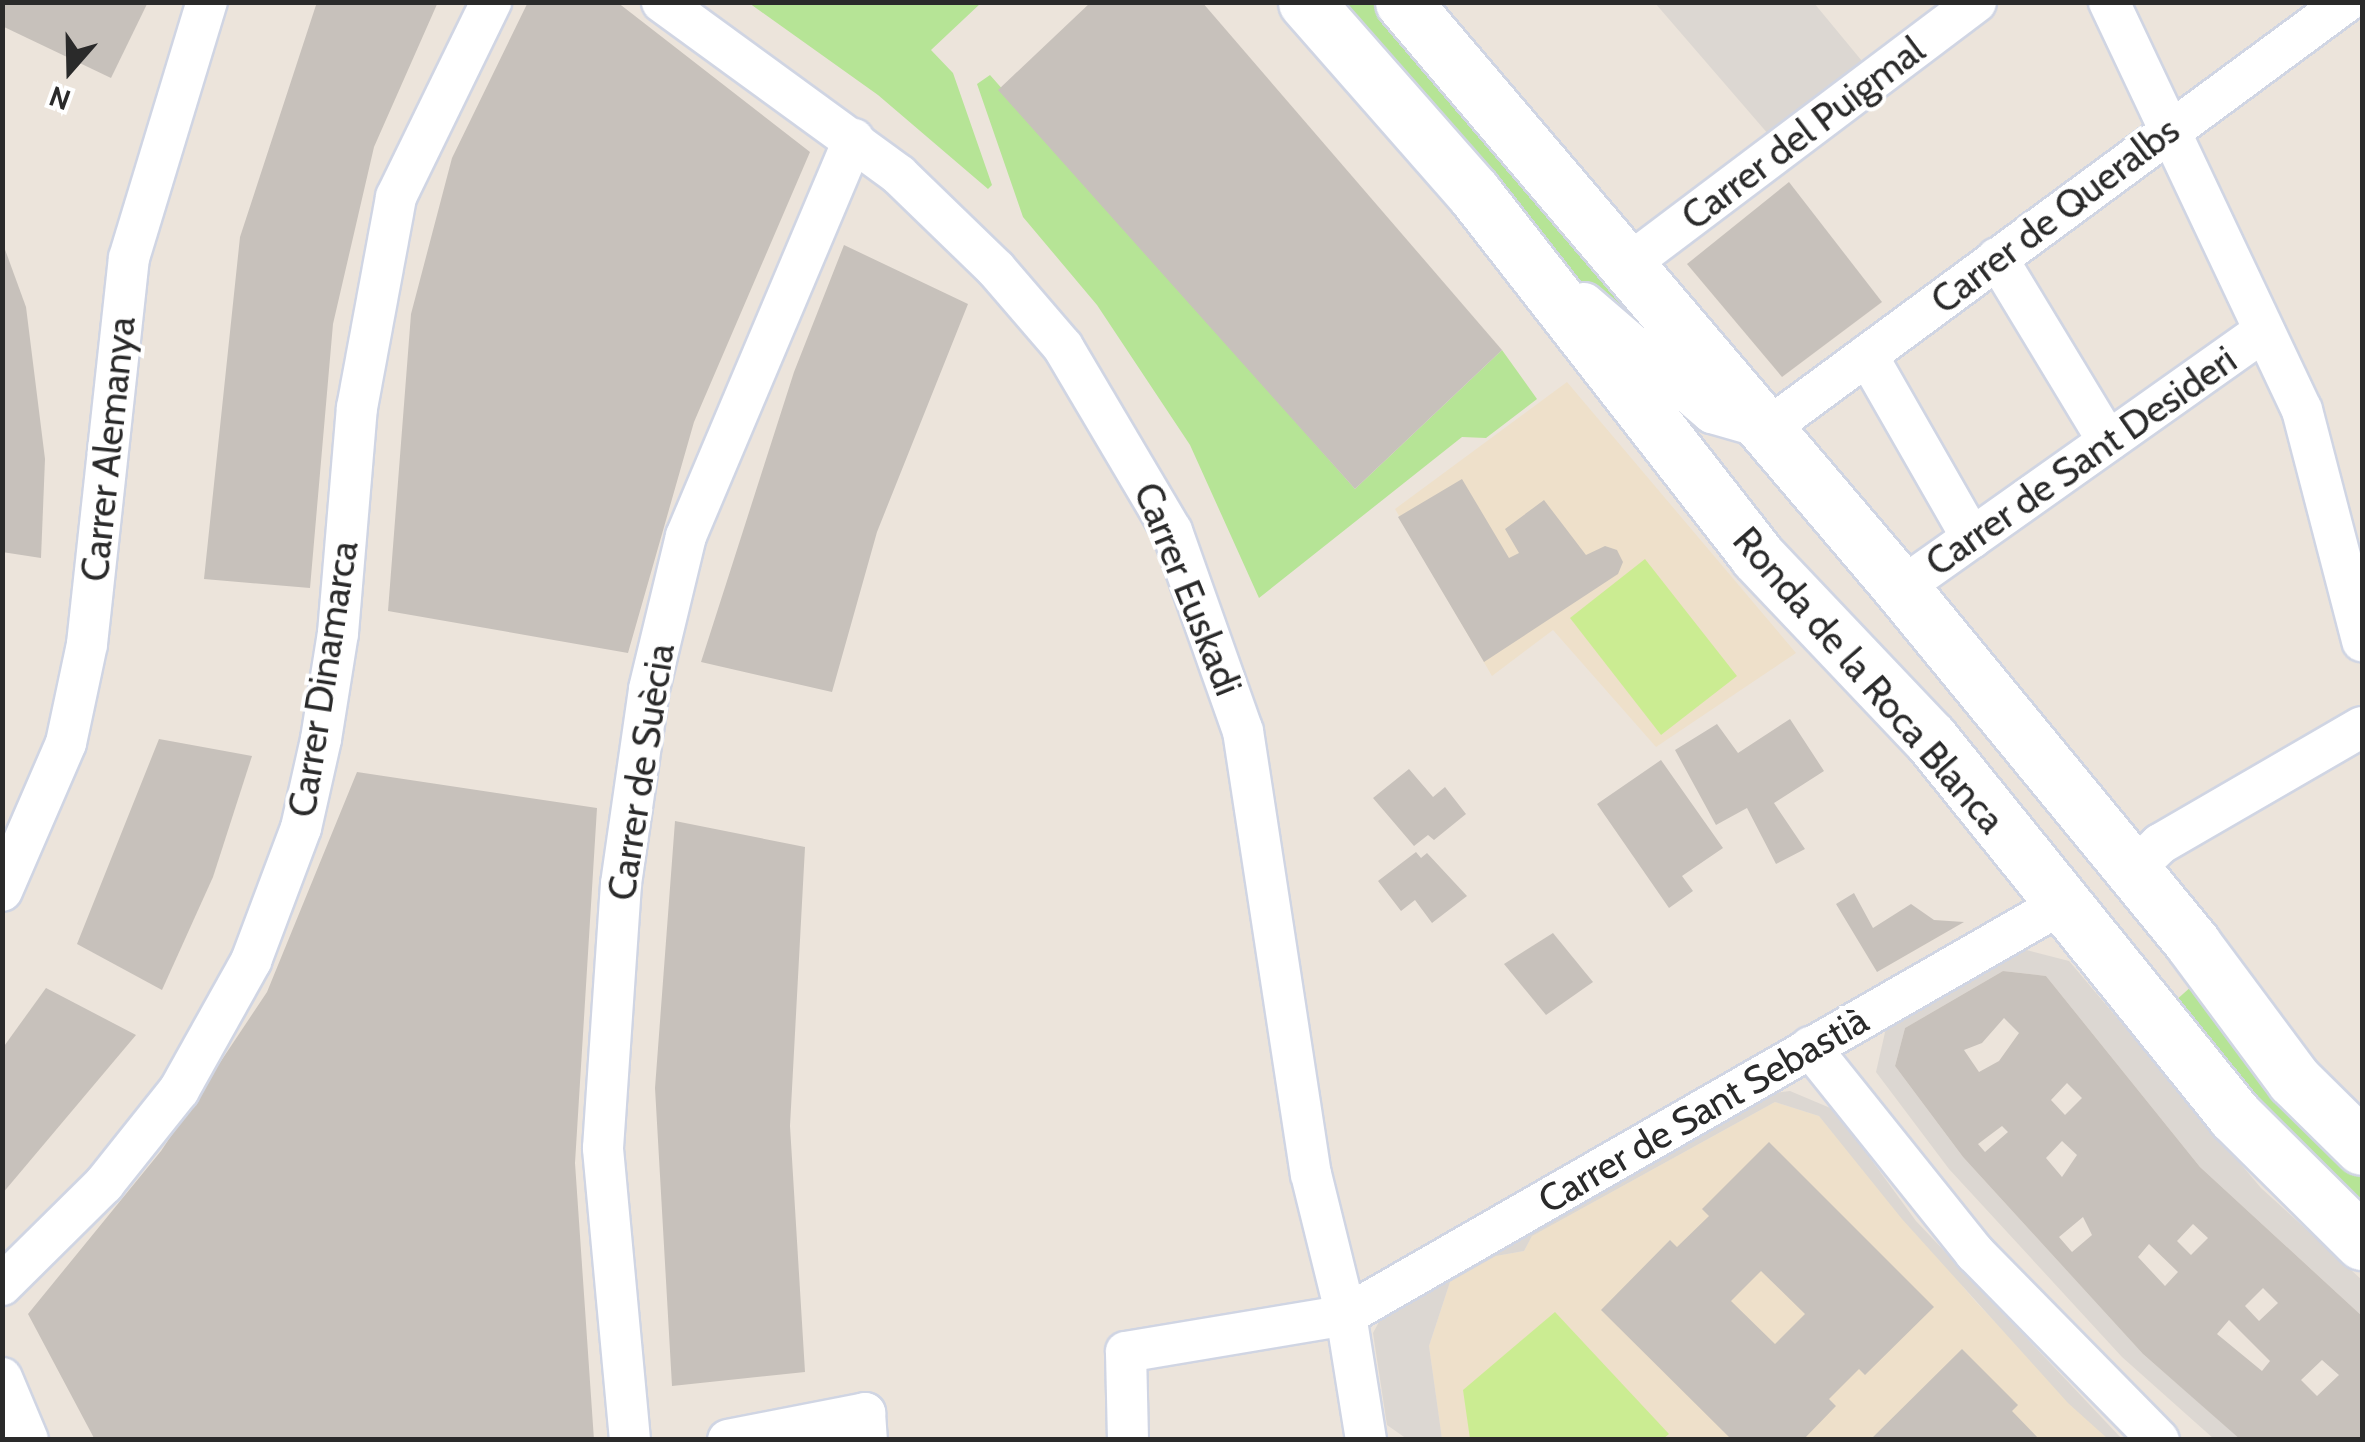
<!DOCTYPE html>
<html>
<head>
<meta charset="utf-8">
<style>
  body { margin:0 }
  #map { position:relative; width:2365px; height:1442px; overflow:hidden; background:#ece4db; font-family:Cabin,sans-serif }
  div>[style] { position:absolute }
  .education>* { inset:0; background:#eee0ca }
  .green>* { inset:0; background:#b6e496 }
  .pitch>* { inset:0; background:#cbec92 }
  .plaza>* { inset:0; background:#dcd7d2 }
  .building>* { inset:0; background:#c7c1bb }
  .roads { filter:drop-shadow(2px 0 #d0d5e3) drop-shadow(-2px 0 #d0d5e3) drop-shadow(0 2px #d0d5e3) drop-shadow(0 -2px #d0d5e3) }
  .street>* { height:40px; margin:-20px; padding:0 20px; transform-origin:20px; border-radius:20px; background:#fff }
  .secondary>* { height:55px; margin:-27.5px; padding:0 27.5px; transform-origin:27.5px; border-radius:27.5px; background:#fff }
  span { translate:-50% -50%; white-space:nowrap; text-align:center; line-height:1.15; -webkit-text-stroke:8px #fff; paint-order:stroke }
  .street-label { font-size:38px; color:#2a2a2a }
  .frame { position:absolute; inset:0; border:5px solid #2a2a2a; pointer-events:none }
  .north { position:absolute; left:20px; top:20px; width:100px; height:100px; -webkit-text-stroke:8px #fff; paint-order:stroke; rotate:200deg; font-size:28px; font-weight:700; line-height:40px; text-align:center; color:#2a2a2a }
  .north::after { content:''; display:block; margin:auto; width:35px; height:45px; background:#2a2a2a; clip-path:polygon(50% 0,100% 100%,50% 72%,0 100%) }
</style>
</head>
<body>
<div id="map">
  <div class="education">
    <i style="clip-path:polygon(1567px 382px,1796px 653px,1656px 747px,1553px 630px,1492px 676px,1395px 509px)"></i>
    <i style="clip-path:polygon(1775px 1102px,1819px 1116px,1975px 1301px,2108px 1439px,1442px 1440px,1429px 1346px,1450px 1282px,1496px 1256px,1524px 1251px,1532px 1236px)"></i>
  </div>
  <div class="green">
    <i style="clip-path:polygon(749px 3px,981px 3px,931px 50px,953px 73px,992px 185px,988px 189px,878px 95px)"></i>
    <i style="clip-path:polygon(1314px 3px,1372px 3px,1504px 148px,1652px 334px,1559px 276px)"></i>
    <i style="clip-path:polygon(990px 75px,1355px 489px,1502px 350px,1537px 399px,1486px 438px,1462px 437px,1259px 598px,1190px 445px,1097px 305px,1023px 217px,977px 84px)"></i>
    <i style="clip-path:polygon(2192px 986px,2362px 1176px,2362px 1205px,2267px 1113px,2175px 1001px)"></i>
  </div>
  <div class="pitch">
    <i style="clip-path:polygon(1645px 559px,1737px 676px,1661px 735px,1570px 618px)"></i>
    <i style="clip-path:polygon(1555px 1312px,1669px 1434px,1663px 1439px,1470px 1439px,1463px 1390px)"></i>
  </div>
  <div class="plaza">
    <i style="clip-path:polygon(1655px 3px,1814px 3px,1876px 78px,1781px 149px)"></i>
    <i style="clip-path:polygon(2019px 948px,2069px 961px,2261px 1188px,2362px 1280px,2362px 1316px,2200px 1167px,2046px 976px,2003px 971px,1905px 1028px,1895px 1066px,1963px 1157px,2144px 1355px,2241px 1439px,2214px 1439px,2122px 1357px,1949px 1169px,1876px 1072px,1886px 1028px)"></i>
    <i style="clip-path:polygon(1790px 1091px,1835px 1110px,1916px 1221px,2122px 1439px,2108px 1439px,2068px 1403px,1902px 1219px,1819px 1116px,1775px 1102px,1532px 1236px,1524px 1251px,1496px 1256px,1450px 1282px,1429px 1346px,1442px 1439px,1407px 1439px,1387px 1425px,1373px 1333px,1386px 1309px,1774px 1093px)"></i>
  </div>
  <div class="building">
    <i style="clip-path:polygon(2px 2px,148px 2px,111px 78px,2px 26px)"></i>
    <i style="clip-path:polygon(317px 2px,438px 2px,374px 147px,333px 324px,310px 588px,204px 579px,240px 237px)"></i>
    <i style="clip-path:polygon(528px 2px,617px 2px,810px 152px,694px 422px,628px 653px,388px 611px,411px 314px,452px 158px)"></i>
    <i style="clip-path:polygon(1091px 2px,1202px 2px,1502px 350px,1355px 489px,998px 90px)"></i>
    <i style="clip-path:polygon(1789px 182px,1882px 302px,1782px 377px,1687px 264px)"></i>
    <i style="clip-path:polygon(3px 244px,26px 307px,45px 459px,41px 558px,2px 552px)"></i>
    <i style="clip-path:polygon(844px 245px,968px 304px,877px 532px,832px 692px,701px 662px,794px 372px)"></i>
    <i style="clip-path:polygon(1462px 479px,1509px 558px,1519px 553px,1505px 529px,1544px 500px,1586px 555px,1605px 546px,1617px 550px,1623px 562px,1618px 574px,1484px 662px,1398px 517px)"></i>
    <i style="clip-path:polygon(1790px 719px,1824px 771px,1774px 803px,1805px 849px,1776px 864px,1747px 808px,1716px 825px,1675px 750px,1717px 724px,1738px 753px)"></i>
    <i style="clip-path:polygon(159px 739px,252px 756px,213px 877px,162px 990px,77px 944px)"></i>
    <i style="clip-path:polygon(1661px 760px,1723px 848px,1682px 876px,1693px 891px,1669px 908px,1597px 804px)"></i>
    <i style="clip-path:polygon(1409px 769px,1433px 797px,1445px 787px,1466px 814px,1434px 840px,1428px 835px,1414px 846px,1373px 798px)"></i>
    <i style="clip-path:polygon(357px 772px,597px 808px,575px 1163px,594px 1440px,95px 1440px,28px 1314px,161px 1151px,267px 992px)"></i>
    <i style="clip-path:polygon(675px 821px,805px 847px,790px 1126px,805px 1372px,672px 1386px,655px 1088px)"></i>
    <i style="clip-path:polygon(1416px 852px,1421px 858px,1427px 853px,1467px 896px,1432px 923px,1415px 900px,1401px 911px,1378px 881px)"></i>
    <i style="clip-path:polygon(1854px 893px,1873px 928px,1911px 904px,1934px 920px,1964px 922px,1877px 972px,1836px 904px)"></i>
    <i style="clip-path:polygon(1553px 933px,1593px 982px,1546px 1015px,1504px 964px)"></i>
    <i style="clip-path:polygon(evenodd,2003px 971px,2046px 976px,2200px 1167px,2362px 1316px,2362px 1440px,2241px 1440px,2143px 1354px,1963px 1157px,1895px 1066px,1905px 1028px,2003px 971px,2004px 1018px,2019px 1033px,1999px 1061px,1979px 1072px,1964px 1050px,1982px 1043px,2004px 1018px,2003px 971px,2067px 1083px,2082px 1098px,2065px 1115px,2051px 1100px,2067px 1083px,2003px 971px,2002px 1126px,2008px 1132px,1985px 1152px,1978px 1144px,2002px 1126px,2003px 971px,2062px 1141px,2077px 1155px,2062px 1177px,2046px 1158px,2062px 1141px,2003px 971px,2083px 1217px,2092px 1235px,2072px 1252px,2059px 1237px,2083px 1217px,2003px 971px,2193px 1224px,2208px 1238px,2191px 1255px,2177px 1241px,2193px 1224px,2003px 971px,2149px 1244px,2178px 1272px,2165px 1286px,2138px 1257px,2149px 1244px,2003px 971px,2263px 1288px,2278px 1303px,2259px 1321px,2245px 1306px,2263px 1288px,2003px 971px,2229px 1320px,2270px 1361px,2262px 1371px,2217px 1334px,2229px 1320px,2003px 971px,2322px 1360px,2339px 1375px,2317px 1396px,2301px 1380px,2322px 1360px)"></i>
    <i style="clip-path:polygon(46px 988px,136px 1035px,2px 1194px,2px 1049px)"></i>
    <i style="clip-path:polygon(evenodd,1769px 1142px,1934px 1307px,1865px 1375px,1859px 1369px,1829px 1399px,1836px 1406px,1803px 1440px,1732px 1440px,1601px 1310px,1670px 1240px,1677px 1247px,1709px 1216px,1702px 1209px,1769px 1142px,1761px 1271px,1805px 1314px,1775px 1344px,1731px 1301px,1761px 1271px)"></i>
    <i style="clip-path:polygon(1962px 1349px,2018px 1405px,2012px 1411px,2040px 1440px,1870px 1440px)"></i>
  </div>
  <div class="roads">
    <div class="street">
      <i style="left:662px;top:2px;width:293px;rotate:36.1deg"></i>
      <i style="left:899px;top:175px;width:135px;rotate:44.1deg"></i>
      <i style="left:996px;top:269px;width:103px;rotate:49.3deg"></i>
      <i style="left:1063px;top:347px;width:214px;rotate:59.4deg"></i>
      <i style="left:1172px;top:531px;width:212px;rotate:70.5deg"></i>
      <i style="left:1243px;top:731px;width:448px;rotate:81.3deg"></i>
      <i style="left:1311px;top:1174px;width:145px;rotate:76.1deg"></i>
      <i style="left:1346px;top:1315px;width:127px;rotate:80.9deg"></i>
      <i style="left:2109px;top:2px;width:451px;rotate:64.7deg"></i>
      <i style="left:2302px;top:410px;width:239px;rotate:75.4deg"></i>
      <i style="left:1997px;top:258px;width:214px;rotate:58.8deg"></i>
      <i style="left:1630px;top:263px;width:433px;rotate:-37deg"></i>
      <i style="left:1584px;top:303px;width:169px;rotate:40.7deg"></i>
      <i style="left:1712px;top:413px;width:57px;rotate:16.2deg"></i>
      <i style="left:1767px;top:429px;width:719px;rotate:-36.41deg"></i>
      <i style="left:1867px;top:355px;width:211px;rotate:60.2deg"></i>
      <i style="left:1901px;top:588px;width:441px;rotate:-35.3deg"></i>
      <i style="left:2130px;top:873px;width:42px;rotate:-44deg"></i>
      <i style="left:2160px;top:844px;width:233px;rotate:-30.1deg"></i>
      <i style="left:2px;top:891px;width:161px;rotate:-66.6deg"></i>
      <i style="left:66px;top:743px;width:101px;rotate:-78deg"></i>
      <i style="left:87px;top:644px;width:388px;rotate:-83.8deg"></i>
      <i style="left:129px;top:258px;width:268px;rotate:-73.1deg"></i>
      <i style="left:1810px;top:1047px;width:264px;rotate:51.3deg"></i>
      <i style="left:1975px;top:1253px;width:262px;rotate:45.5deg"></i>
      <i style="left:2px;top:1285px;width:144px;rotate:-44.7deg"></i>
      <i style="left:104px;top:1184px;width:120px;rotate:-51.4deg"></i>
      <i style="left:179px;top:1090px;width:148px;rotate:-60.8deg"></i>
      <i style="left:251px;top:961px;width:142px;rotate:-69.4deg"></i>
      <i style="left:301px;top:828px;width:91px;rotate:-77.3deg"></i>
      <i style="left:321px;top:739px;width:107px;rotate:-80.9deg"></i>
      <i style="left:338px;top:633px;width:226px;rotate:-85.2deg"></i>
      <i style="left:357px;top:408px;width:215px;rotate:-79.5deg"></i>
      <i style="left:396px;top:197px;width:217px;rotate:-64deg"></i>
      <i style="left:2px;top:1378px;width:67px;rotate:67.2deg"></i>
      <i style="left:630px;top:1440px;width:293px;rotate:-95.3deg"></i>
      <i style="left:603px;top:1148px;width:265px;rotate:-86.1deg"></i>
      <i style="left:621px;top:884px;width:197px;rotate:-81.8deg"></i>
      <i style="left:649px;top:689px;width:157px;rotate:-76.4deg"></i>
      <i style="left:686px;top:536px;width:431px;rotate:-67.1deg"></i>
      <i style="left:728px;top:1440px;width:140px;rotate:-11.1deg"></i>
      <i style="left:865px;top:1413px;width:27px;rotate:86deg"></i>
      <i style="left:1128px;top:1440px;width:88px;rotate:-91.3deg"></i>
      <i style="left:1126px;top:1352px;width:223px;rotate:-9.5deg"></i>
      <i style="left:1346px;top:1315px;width:823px;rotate:-29.87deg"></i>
    </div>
    <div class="secondary">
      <i style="left:1306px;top:2px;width:253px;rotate:48.7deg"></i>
      <i style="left:1473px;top:192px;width:462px;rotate:52deg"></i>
      <i style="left:1757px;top:556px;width:251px;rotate:46.5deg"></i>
      <i style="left:1930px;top:738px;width:486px;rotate:51.1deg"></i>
      <i style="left:2235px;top:1116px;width:179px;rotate:44.8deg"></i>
      <i style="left:1403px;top:2px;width:769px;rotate:49.64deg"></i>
      <i style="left:1901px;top:588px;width:460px;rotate:50.6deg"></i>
      <i style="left:2193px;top:944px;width:169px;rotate:53.4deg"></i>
      <i style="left:2294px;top:1080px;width:95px;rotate:44.6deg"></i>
    </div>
  </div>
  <div class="street-label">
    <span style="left:1803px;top:133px;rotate:-37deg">Carrer del Puigmal</span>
    <span style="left:2055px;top:215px;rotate:-37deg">Carrer de Queralbs</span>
    <span style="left:108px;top:449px;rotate:-84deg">Carrer Alemanya</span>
    <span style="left:2081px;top:461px;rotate:-35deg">Carrer de Sant Desideri</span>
    <span style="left:1188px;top:589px;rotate:68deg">Carrer Euskadi</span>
    <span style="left:323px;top:679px;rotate:-81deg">Carrer Dinamarca</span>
    <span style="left:1869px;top:680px;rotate:49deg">Ronda de la Roca Blanca</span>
    <span style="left:641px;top:772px;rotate:-81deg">Carrer de Suècia</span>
    <span style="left:1703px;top:1110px;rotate:-30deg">Carrer de Sant Sebastià</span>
  </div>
  <div class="frame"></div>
  <div class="north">N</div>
</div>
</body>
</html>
